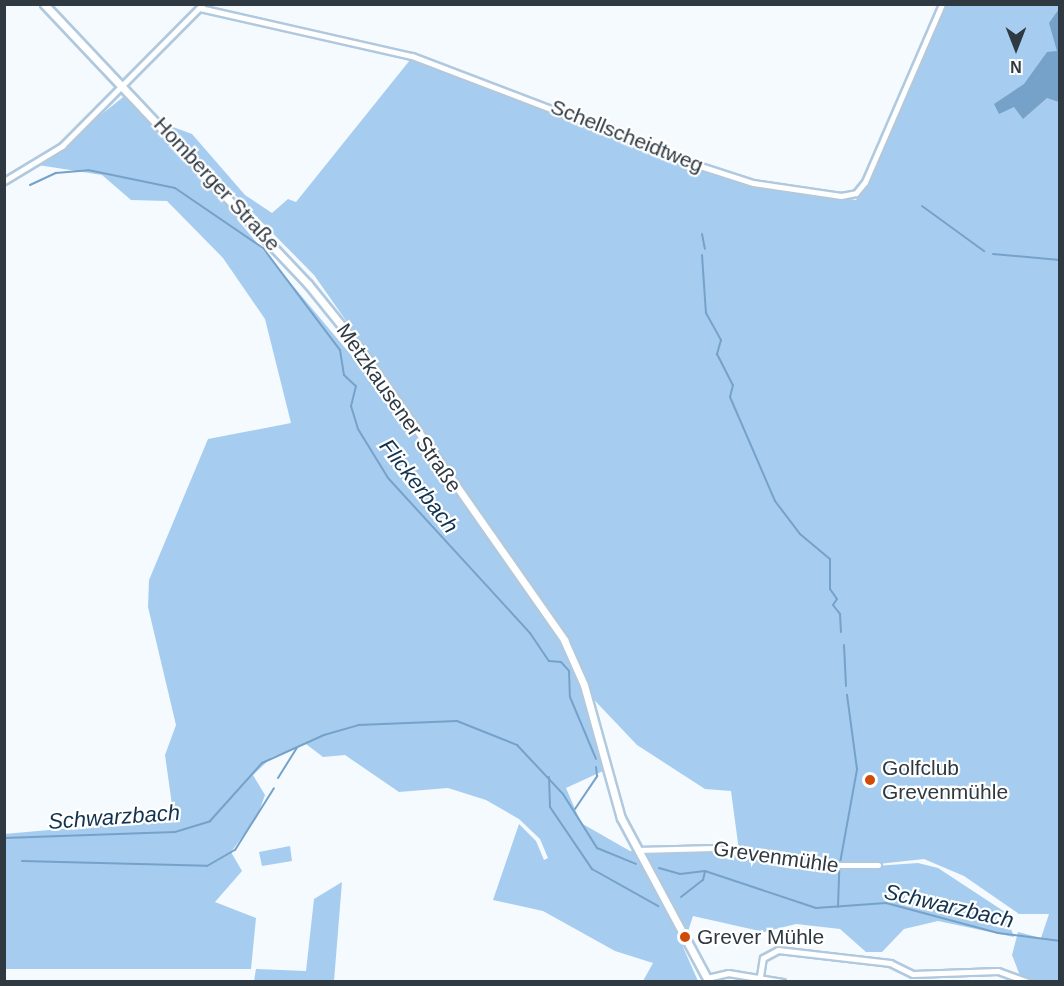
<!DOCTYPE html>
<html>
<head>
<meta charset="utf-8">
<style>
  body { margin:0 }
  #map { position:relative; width:1064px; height:986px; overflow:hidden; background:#f5faff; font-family:Helvetica,sans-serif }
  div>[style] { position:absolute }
  .green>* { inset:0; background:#a6cdf0 }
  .water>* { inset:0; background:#76a2c9 }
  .stream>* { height:2px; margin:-1px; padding:0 1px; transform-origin:1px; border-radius:1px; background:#76a2c9 }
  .roads { filter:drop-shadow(2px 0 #b0c9df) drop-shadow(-2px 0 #b0c9df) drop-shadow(0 2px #b0c9df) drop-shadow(0 -2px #b0c9df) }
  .street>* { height:5px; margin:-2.5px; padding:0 2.5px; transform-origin:2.5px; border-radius:2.5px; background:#fff }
  .secondary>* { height:7px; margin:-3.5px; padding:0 3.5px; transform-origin:3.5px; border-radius:3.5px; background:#fff }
  .dots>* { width:16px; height:16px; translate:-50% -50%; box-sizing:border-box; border:3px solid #fff; border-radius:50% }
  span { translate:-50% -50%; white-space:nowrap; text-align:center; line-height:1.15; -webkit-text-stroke:4.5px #fff; paint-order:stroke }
  .street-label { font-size:21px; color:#2f3942 }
  .poi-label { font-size:21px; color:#2f3942 }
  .left { translate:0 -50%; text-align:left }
  .water-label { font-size:22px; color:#11334f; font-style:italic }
  .frame { position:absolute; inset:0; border:6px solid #2f3942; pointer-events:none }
  .north { position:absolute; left:986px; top:18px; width:60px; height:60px; -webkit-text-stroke:4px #fff; paint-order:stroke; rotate:180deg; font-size:16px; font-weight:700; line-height:24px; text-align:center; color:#2f3942 }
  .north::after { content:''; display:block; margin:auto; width:21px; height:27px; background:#2f3942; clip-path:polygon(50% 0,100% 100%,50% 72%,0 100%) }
</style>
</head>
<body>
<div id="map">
  <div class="green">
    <i style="clip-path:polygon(evenodd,945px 5px,1059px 5px,1059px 981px,1022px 981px,1012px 955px,1018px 932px,1041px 938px,1049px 914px,1019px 914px,964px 876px,924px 859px,832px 869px,918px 863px,938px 868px,1005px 912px,1014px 937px,938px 921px,904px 929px,882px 952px,866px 952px,840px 929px,796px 924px,764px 932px,693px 916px,683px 947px,698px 981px,643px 981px,653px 963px,615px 951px,543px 911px,493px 900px,519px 824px,536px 841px,544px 860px,548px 858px,540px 839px,519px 819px,486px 800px,448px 788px,399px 792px,345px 755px,323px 757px,306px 744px,272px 757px,253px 775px,265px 795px,257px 817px,231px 852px,242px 871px,215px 902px,256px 918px,251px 969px,5px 969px,4px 834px,174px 819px,165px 755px,176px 725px,148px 607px,149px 580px,208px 439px,291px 423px,265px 319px,223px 258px,167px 201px,131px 200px,102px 175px,38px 165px,127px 94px,236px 212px,237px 219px,361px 367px,375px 362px,314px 275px,165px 124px,192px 134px,245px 195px,272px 213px,288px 199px,296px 202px,410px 60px,457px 72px,717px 175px,856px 200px,945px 5px,581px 686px,637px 745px,705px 789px,731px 791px,739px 851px,805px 869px,736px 852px,727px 859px,722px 853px,681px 849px,630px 851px,581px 823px,566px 788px,603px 771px,581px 686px)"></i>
    <i style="clip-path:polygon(290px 846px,292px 861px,262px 866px,259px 852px)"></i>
    <i style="clip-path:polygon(342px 882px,334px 981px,254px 981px,256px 969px,306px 971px,314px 899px)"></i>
  </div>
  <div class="water">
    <i style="clip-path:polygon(1059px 9px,1059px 102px,1047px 98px,1023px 119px,1014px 107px,999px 114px,994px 104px,1024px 84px,1047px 52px,1057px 51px,1049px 23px)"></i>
  </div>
  <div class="stream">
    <i style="left:30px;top:185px;width:29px;rotate:-25deg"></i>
    <i style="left:56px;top:173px;width:32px;rotate:-5deg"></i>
    <i style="left:88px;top:170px;width:89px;rotate:11.7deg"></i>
    <i style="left:175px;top:188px;width:107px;rotate:34.3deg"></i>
    <i style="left:263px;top:248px;width:128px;rotate:53deg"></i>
    <i style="left:340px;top:350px;width:25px;rotate:81deg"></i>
    <i style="left:344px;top:375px;width:16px;rotate:43deg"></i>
    <i style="left:356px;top:386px;width:21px;rotate:104deg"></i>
    <i style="left:351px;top:406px;width:24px;rotate:73deg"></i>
    <i style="left:358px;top:429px;width:57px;rotate:58.5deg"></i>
    <i style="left:388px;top:478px;width:210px;rotate:47.5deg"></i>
    <i style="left:530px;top:633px;width:34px;rotate:56deg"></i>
    <i style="left:549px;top:661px;width:12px;rotate:5deg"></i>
    <i style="left:561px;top:662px;width:12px;rotate:48deg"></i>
    <i style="left:569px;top:671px;width:26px;rotate:88deg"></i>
    <i style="left:570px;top:697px;width:67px;rotate:67.2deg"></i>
    <i style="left:922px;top:206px;width:77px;rotate:36deg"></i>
    <i style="left:702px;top:234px;width:15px;rotate:79deg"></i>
    <i style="left:993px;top:254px;width:67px;rotate:5.1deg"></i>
    <i style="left:702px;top:255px;width:58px;rotate:86.1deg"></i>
    <i style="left:706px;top:313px;width:31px;rotate:61deg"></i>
    <i style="left:721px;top:340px;width:15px;rotate:106deg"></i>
    <i style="left:717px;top:354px;width:35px;rotate:63deg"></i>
    <i style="left:733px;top:385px;width:12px;rotate:104deg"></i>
    <i style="left:730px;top:397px;width:113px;rotate:66.6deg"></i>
    <i style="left:775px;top:501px;width:41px;rotate:52.9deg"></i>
    <i style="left:800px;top:534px;width:39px;rotate:40deg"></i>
    <i style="left:830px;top:559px;width:30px;rotate:90deg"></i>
    <i style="left:830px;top:589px;width:12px;rotate:55deg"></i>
    <i style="left:837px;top:599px;width:7px;rotate:124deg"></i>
    <i style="left:833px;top:605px;width:11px;rotate:52deg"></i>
    <i style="left:840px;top:614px;width:18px;rotate:87deg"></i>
    <i style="left:844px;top:645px;width:41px;rotate:87.2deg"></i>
    <i style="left:549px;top:777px;width:30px;rotate:88deg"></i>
    <i style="left:550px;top:807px;width:75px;rotate:55.9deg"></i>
    <i style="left:592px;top:869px;width:76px;rotate:29.3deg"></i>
    <i style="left:278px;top:778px;width:36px;rotate:-58deg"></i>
    <i style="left:575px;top:809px;width:40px;rotate:-56deg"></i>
    <i style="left:597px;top:776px;width:9px;rotate:-96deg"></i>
    <i style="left:4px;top:838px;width:171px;rotate:-2deg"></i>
    <i style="left:175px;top:832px;width:37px;rotate:-17deg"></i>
    <i style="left:210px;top:821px;width:78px;rotate:-48.1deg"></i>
    <i style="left:262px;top:763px;width:68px;rotate:-24.3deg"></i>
    <i style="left:324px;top:735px;width:35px;rotate:-16deg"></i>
    <i style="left:358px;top:725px;width:99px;rotate:-2.3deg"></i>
    <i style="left:457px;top:721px;width:65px;rotate:21.8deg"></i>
    <i style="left:517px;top:745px;width:67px;rotate:46.8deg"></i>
    <i style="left:563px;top:794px;width:64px;rotate:57.8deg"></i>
    <i style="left:597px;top:848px;width:42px;rotate:22.3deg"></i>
    <i style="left:22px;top:861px;width:185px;rotate:1.5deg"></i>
    <i style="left:207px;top:866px;width:32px;rotate:-30deg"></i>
    <i style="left:235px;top:850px;width:73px;rotate:-57.8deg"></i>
    <i style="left:840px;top:863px;width:96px;rotate:-79.7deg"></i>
    <i style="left:857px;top:769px;width:75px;rotate:-97.7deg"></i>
    <i style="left:659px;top:868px;width:22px;rotate:16deg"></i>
    <i style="left:680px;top:874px;width:25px;rotate:-7deg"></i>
    <i style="left:705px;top:871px;width:117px;rotate:18.4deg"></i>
    <i style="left:816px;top:908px;width:70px;rotate:-4.1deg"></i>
    <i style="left:886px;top:903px;width:116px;rotate:15deg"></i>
    <i style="left:998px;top:933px;width:63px;rotate:7.4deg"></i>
    <i style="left:681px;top:897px;width:28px;rotate:-38deg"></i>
    <i style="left:703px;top:880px;width:9px;rotate:-77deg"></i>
    <i style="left:838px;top:907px;width:36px;rotate:-88deg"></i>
  </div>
  <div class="roads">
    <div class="street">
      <i style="left:200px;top:8px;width:217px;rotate:12.8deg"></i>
      <i style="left:412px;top:56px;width:305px;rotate:20.9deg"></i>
      <i style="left:697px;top:165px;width:59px;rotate:17.8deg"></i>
      <i style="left:753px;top:183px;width:89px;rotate:8.4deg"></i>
      <i style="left:841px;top:196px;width:15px;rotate:-11deg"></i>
      <i style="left:856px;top:193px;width:14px;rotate:-51deg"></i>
      <i style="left:865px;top:182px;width:194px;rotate:-66.6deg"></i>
      <i style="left:4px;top:181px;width:68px;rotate:-31.1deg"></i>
      <i style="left:62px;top:146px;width:200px;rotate:-45.2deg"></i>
      <i style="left:638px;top:850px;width:76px;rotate:-1.5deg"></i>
      <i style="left:714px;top:848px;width:89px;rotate:11.1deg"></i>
      <i style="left:801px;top:865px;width:77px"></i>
      <i style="left:760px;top:976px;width:18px;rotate:-81deg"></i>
      <i style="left:763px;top:958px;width:17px;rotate:-28deg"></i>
      <i style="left:778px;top:950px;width:113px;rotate:6.6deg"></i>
      <i style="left:890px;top:963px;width:25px;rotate:26deg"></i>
      <i style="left:913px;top:974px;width:85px;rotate:-2deg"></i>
      <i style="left:998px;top:971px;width:33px;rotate:20deg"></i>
      <i style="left:707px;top:978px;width:22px;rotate:-13deg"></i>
      <i style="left:728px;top:973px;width:55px;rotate:9.5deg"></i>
    </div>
    <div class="secondary">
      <i style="left:44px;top:4px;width:385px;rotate:46.7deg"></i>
      <i style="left:308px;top:284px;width:86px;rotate:51.1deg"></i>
      <i style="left:362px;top:351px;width:353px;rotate:55deg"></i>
      <i style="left:564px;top:640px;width:49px;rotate:66deg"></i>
      <i style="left:584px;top:685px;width:138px;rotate:74.5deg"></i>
      <i style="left:621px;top:818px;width:186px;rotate:61.8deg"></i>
    </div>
  </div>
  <div class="dots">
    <i style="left:870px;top:780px;background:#d04b06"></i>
    <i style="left:685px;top:937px;background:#d04b06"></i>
  </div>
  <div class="street-label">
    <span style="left:627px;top:136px;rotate:22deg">Schellscheidtweg</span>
    <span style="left:217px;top:184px;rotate:47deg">Homberger Straße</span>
    <span style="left:399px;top:408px;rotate:55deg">Metzkausener Straße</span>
    <span style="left:776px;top:857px;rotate:8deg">Grevenmühle</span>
  </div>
  <div class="poi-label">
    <span class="left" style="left:882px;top:780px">Golfclub<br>Grevenmühle</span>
    <span class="left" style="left:697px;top:937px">Grever Mühle</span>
  </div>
  <div class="water-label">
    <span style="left:419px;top:486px;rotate:52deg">Flickerbach</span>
    <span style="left:114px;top:817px;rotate:-4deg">Schwarzbach</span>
    <span style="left:949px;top:906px;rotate:13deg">Schwarzbach</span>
  </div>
  <div class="frame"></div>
  <div class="north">N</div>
</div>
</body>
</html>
